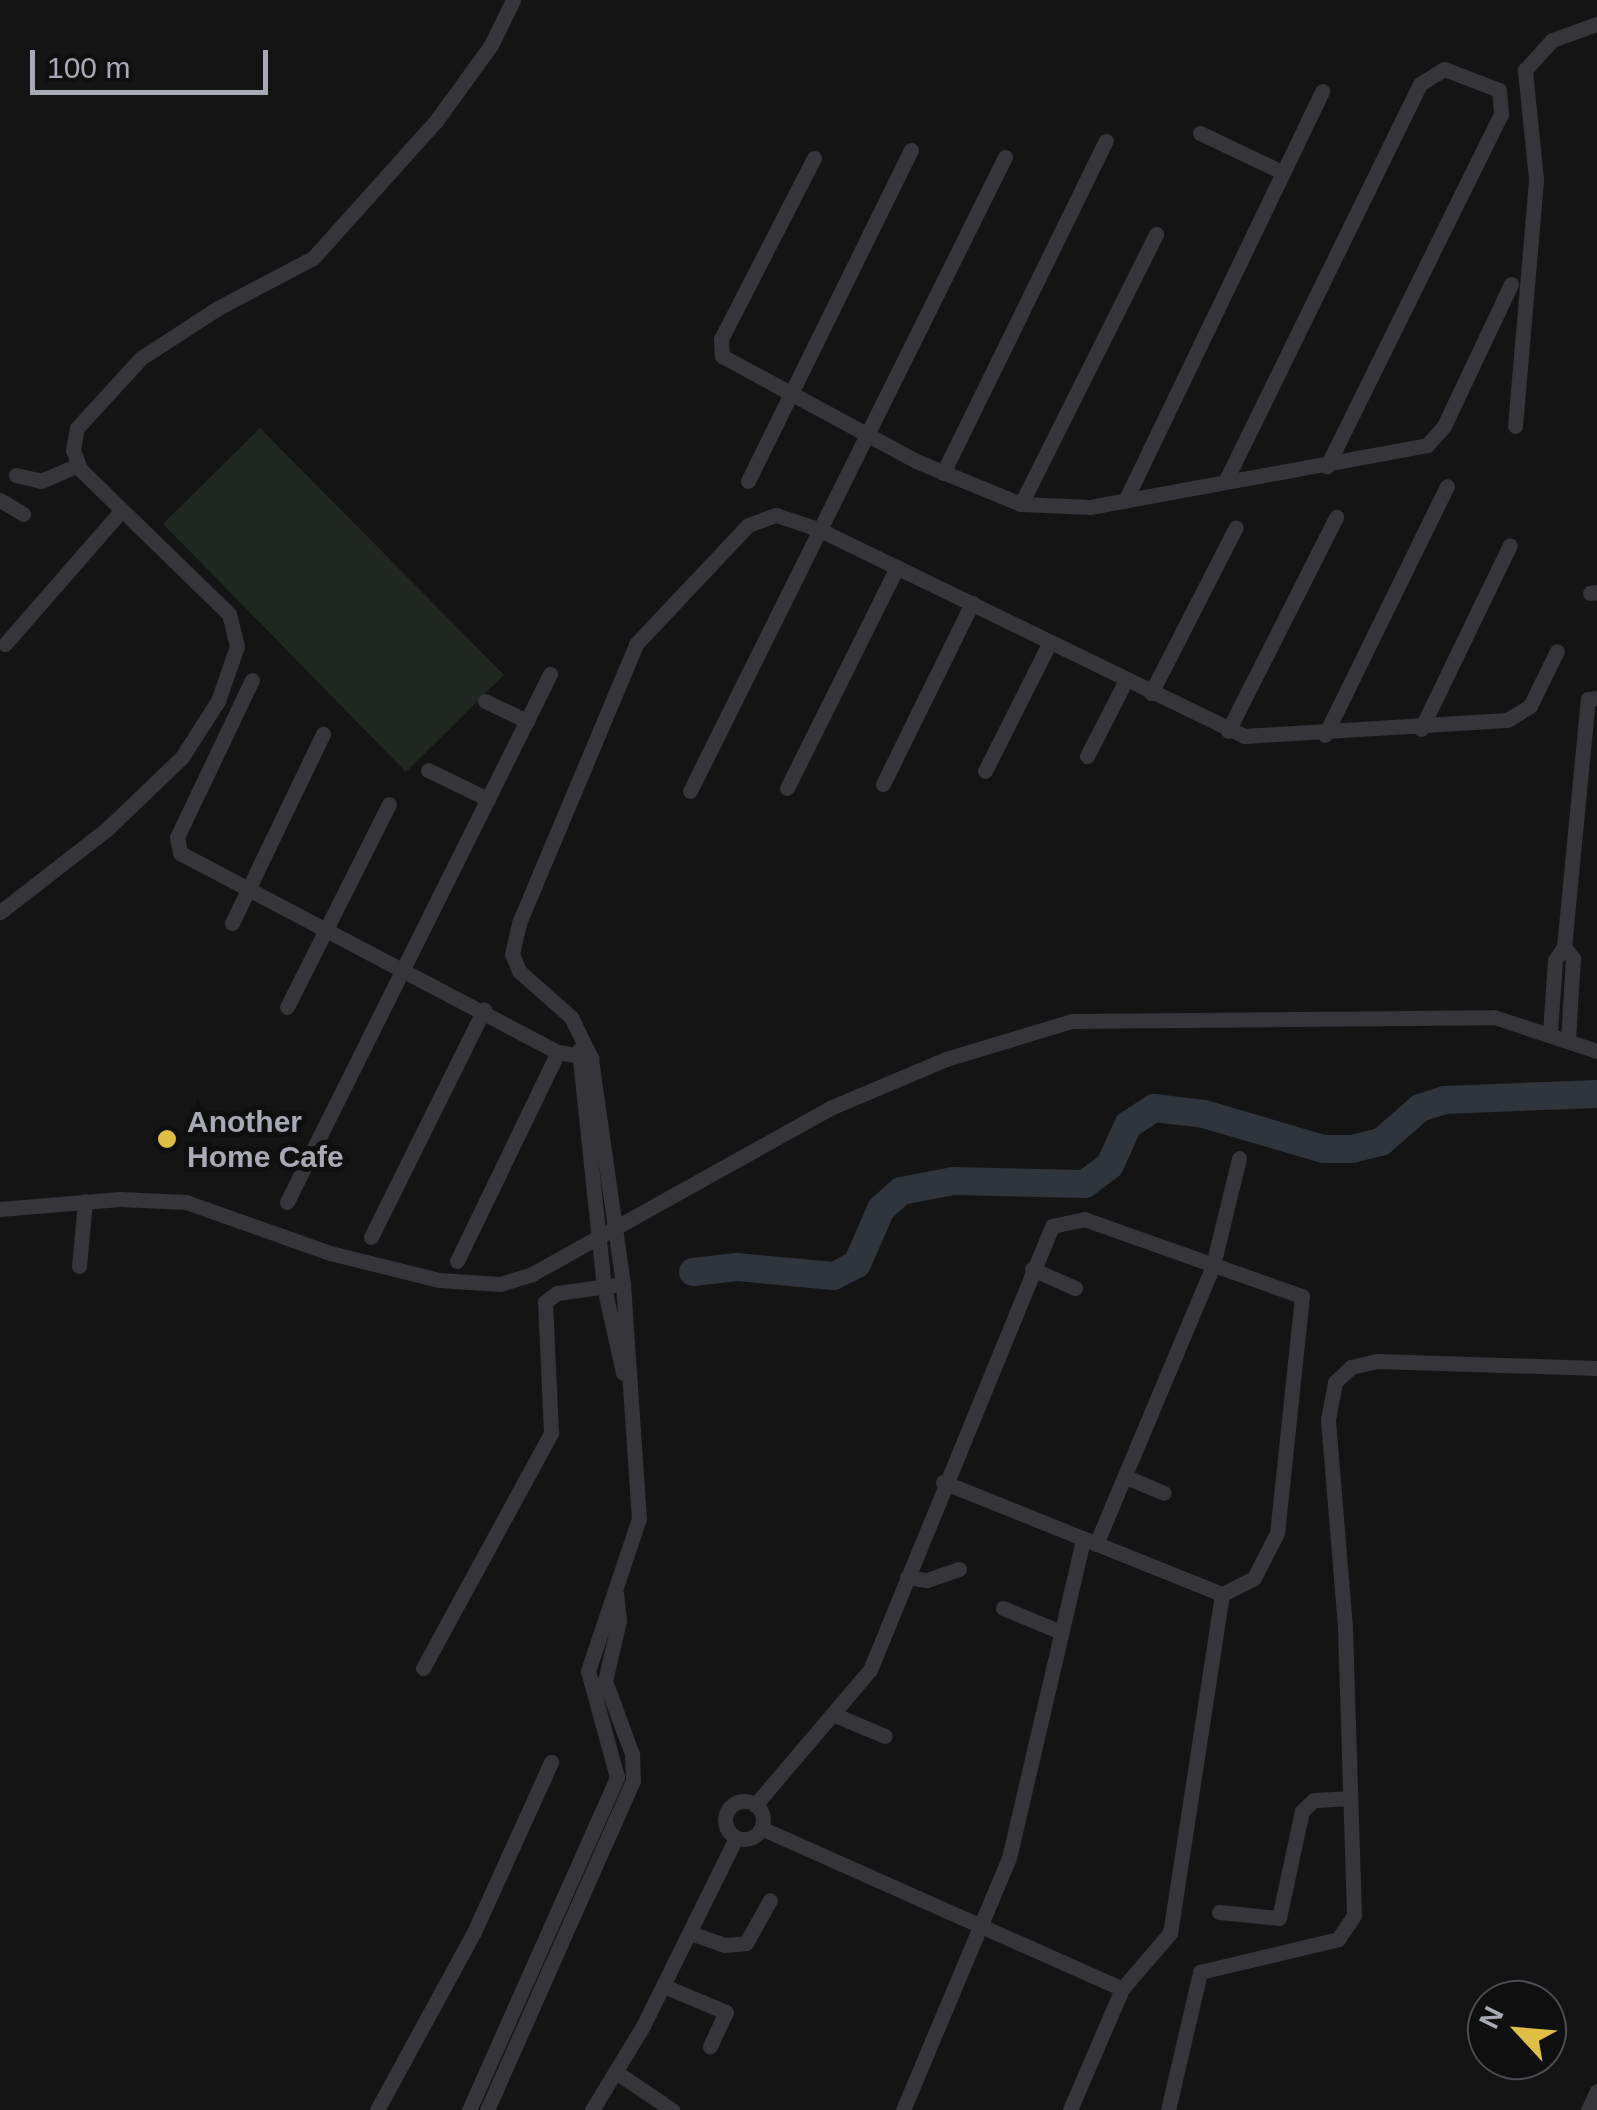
<!DOCTYPE html>
<html>
<head>
<meta charset="utf-8">
<style>
  body { margin:0 }
  #map { position:relative; width:1597px; height:2110px; overflow:hidden; background:#141415; font-family:Arial,sans-serif }
  div>[style] { position:absolute }
  .green>* { inset:0; background:#212822 }
  .river>* { height:28px; margin:-14px; padding:0 14px; transform-origin:14px; border-radius:14px; background:#2e353d }
  .street>* { height:15px; margin:-7.5px; padding:0 7.5px; transform-origin:7.5px; border-radius:7.5px; background:#35353a }
  .street>.ring { margin:-7.5px; padding:0; box-sizing:content-box; background:none; border:15px solid #35353a; border-radius:50% }
  .dots>* { width:28px; height:28px; translate:-50% -50%; box-sizing:border-box; border:5px solid #0f0f10; border-radius:50% }
  span { translate:-50% -50%; white-space:nowrap; text-align:center; line-height:1.15; -webkit-text-stroke:10px #0f0f10; paint-order:stroke }
  .poi-label { font-size:30px; color:#a7a9b4; font-weight:700 }
  .left { translate:0 -50%; text-align:left }
  .north { position:absolute; left:1467px; top:1980px; width:100px; height:100px; box-sizing:border-box; background:#0f0f10; border:2px solid #4c4d52; border-radius:50%; rotate:296deg; font-size:28px; font-weight:700; line-height:40px; text-align:center; color:#a7a9b4 }
  .north::after { content:''; display:block; margin:auto; width:35px; height:45px; background:#debe43; clip-path:polygon(50% 0,100% 100%,50% 72%,0 100%) }
  .scale { position:absolute; left:30px; top:50px; width:238px; height:45px; box-sizing:border-box; border:5px solid #a7a9b4; border-top:0; padding-left:12px; font-size:30px; line-height:35px; white-space:nowrap; color:#a7a9b4; -webkit-text-stroke:8px #0f0f10; paint-order:stroke }
</style>
</head>
<body>
<div id="map">
  <div class="green">
    <i style="clip-path:polygon(260px 428px,504px 675px,406px 772px,163px 524px)"></i>
  </div>
  <div class="river">
    <i style="left:693px;top:1272px;width:44px;rotate:-6.5deg"></i>
    <i style="left:737px;top:1267px;width:97px;rotate:5.3deg"></i>
    <i style="left:834px;top:1276px;width:26px;rotate:-28deg"></i>
    <i style="left:857px;top:1264px;width:60px;rotate:-66.4deg"></i>
    <i style="left:881px;top:1209px;width:27px;rotate:-42deg"></i>
    <i style="left:901px;top:1191px;width:53px;rotate:-10.9deg"></i>
    <i style="left:953px;top:1181px;width:132px;rotate:1.3deg"></i>
    <i style="left:1085px;top:1184px;width:31px;rotate:-37deg"></i>
    <i style="left:1110px;top:1165px;width:44px;rotate:-65.8deg"></i>
    <i style="left:1128px;top:1125px;width:31px;rotate:-33deg"></i>
    <i style="left:1154px;top:1108px;width:50px;rotate:6.8deg"></i>
    <i style="left:1204px;top:1114px;width:125px;rotate:16.3deg"></i>
    <i style="left:1324px;top:1149px;width:28px"></i>
    <i style="left:1352px;top:1149px;width:30px;rotate:-14deg"></i>
    <i style="left:1381px;top:1142px;width:52px;rotate:-41.1deg"></i>
    <i style="left:1420px;top:1108px;width:26px;rotate:-18deg"></i>
    <i style="left:1445px;top:1100px;width:152px;rotate:-2.3deg"></i>
  </div>
  <div class="street">
    <i style="left:1200px;top:133px;width:91px;rotate:25.4deg"></i>
    <i style="left:814px;top:158px;width:203px;rotate:117.2deg"></i>
    <i style="left:721px;top:339px;width:17px;rotate:87deg"></i>
    <i style="left:722px;top:356px;width:221px;rotate:28.4deg"></i>
    <i style="left:916px;top:461px;width:113px;rotate:22.3deg"></i>
    <i style="left:1021px;top:504px;width:69px;rotate:2.5deg"></i>
    <i style="left:1090px;top:507px;width:343px;rotate:-10.4deg"></i>
    <i style="left:1427px;top:445px;width:25px;rotate:-48deg"></i>
    <i style="left:1444px;top:426px;width:157px;rotate:-64.7deg"></i>
    <i style="left:1515px;top:426px;width:248px;rotate:-85.1deg"></i>
    <i style="left:1536px;top:179px;width:110px;rotate:-95.8deg"></i>
    <i style="left:1525px;top:70px;width:40px;rotate:-48deg"></i>
    <i style="left:1552px;top:40px;width:48px;rotate:-19.6deg"></i>
    <i style="left:943px;top:473px;width:370px;rotate:-63.9deg"></i>
    <i style="left:16px;top:475px;width:26px;rotate:13deg"></i>
    <i style="left:41px;top:481px;width:40px;rotate:-23.4deg"></i>
    <i style="left:748px;top:481px;width:369px;rotate:-63.8deg"></i>
    <i style="left:1225px;top:482px;width:443px;rotate:-63.9deg"></i>
    <i style="left:1420px;top:84px;width:28px;rotate:-32deg"></i>
    <i style="left:1444px;top:69px;width:59px;rotate:20.9deg"></i>
    <i style="left:1499px;top:90px;width:24px;rotate:85deg"></i>
    <i style="left:1501px;top:114px;width:393px;rotate:116.3deg"></i>
    <i style="left:0;top:500px;width:27px;rotate:31deg"></i>
    <i style="left:1125px;top:501px;width:455px;rotate:-64.3deg"></i>
    <i style="left:1021px;top:504px;width:302px;rotate:-63.4deg"></i>
    <i style="left:1590px;top:593px;width:7px;rotate:-8deg"></i>
    <i style="left:5px;top:644px;width:176px;rotate:-48.9deg"></i>
    <i style="left:252px;top:680px;width:174px;rotate:115.5deg"></i>
    <i style="left:177px;top:837px;width:16px;rotate:79deg"></i>
    <i style="left:180px;top:853px;width:427px;rotate:27.8deg"></i>
    <i style="left:558px;top:1052px;width:34px;rotate:10deg"></i>
    <i style="left:1151px;top:693px;width:186px;rotate:-62.9deg"></i>
    <i style="left:485px;top:701px;width:47px;rotate:25.5deg"></i>
    <i style="left:1421px;top:729px;width:204px;rotate:-64.2deg"></i>
    <i style="left:1228px;top:731px;width:240px;rotate:-63.2deg"></i>
    <i style="left:1325px;top:735px;width:277px;rotate:-63.9deg"></i>
    <i style="left:1087px;top:756px;width:85px;rotate:-62.8deg"></i>
    <i style="left:428px;top:770px;width:67px;rotate:25.8deg"></i>
    <i style="left:985px;top:771px;width:144px;rotate:-63.3deg"></i>
    <i style="left:883px;top:784px;width:202px;rotate:-63.8deg"></i>
    <i style="left:787px;top:788px;width:247px;rotate:-63.5deg"></i>
    <i style="left:690px;top:791px;width:708px;rotate:-63.58deg"></i>
    <i style="left:0;top:912px;width:135px;rotate:-37.8deg"></i>
    <i style="left:107px;top:829px;width:104px;rotate:-43.8deg"></i>
    <i style="left:182px;top:757px;width:67px;rotate:-57.3deg"></i>
    <i style="left:218px;top:701px;width:58px;rotate:-70.9deg"></i>
    <i style="left:237px;top:646px;width:33px;rotate:-104deg"></i>
    <i style="left:229px;top:614px;width:208px;rotate:-135.8deg"></i>
    <i style="left:80px;top:469px;width:20px;rotate:-110deg"></i>
    <i style="left:73px;top:450px;width:22px;rotate:-80deg"></i>
    <i style="left:77px;top:428px;width:95px;rotate:-47.6deg"></i>
    <i style="left:141px;top:358px;width:92px;rotate:-33deg"></i>
    <i style="left:218px;top:308px;width:107px;rotate:-27.8deg"></i>
    <i style="left:313px;top:258px;width:184px;rotate:-48.1deg"></i>
    <i style="left:436px;top:121px;width:94px;rotate:-54.1deg"></i>
    <i style="left:491px;top:45px;width:50px;rotate:-63.9deg"></i>
    <i style="left:232px;top:923px;width:210px;rotate:-64.3deg"></i>
    <i style="left:1564px;top:947px;width:249px;rotate:-84.5deg"></i>
    <i style="left:1588px;top:699px;width:9px;rotate:-6deg"></i>
    <i style="left:287px;top:1007px;width:227px;rotate:-63.3deg"></i>
    <i style="left:1550px;top:1032px;width:72px;rotate:-86deg"></i>
    <i style="left:1555px;top:960px;width:16px;rotate:-55deg"></i>
    <i style="left:1564px;top:947px;width:14px;rotate:51deg"></i>
    <i style="left:1573px;top:958px;width:82px;rotate:93.5deg"></i>
    <i style="left:579px;top:1050px;width:238px;rotate:84deg"></i>
    <i style="left:604px;top:1287px;width:88px;rotate:77.5deg"></i>
    <i style="left:287px;top:1202px;width:590px;rotate:-63.52deg"></i>
    <i style="left:0;top:1209px;width:120px;rotate:-4.8deg"></i>
    <i style="left:120px;top:1199px;width:66px;rotate:2.6deg"></i>
    <i style="left:186px;top:1202px;width:153px;rotate:19.5deg"></i>
    <i style="left:330px;top:1253px;width:112px;rotate:13.9deg"></i>
    <i style="left:439px;top:1280px;width:61px;rotate:3.8deg"></i>
    <i style="left:500px;top:1284px;width:34px;rotate:-17deg"></i>
    <i style="left:532px;top:1274px;width:341px;rotate:-29.1deg"></i>
    <i style="left:830px;top:1108px;width:126px;rotate:-22.9deg"></i>
    <i style="left:946px;top:1059px;width:132px;rotate:-16.8deg"></i>
    <i style="left:1072px;top:1021px;width:422px;rotate:-0.5deg"></i>
    <i style="left:1494px;top:1017px;width:108px;rotate:18.3deg"></i>
    <i style="left:371px;top:1237px;width:254px;rotate:-63.6deg"></i>
    <i style="left:457px;top:1261px;width:232px;rotate:-64.2deg"></i>
    <i style="left:79px;top:1266px;width:65px;rotate:-84.7deg"></i>
    <i style="left:1032px;top:1269px;width:47px;rotate:23.8deg"></i>
    <i style="left:1126px;top:1477px;width:41px;rotate:22.8deg"></i>
    <i style="left:943px;top:1482px;width:301px;rotate:21.9deg"></i>
    <i style="left:1096px;top:1544px;width:303px;rotate:-67.2deg"></i>
    <i style="left:1213px;top:1265px;width:110px;rotate:-76.3deg"></i>
    <i style="left:907px;top:1577px;width:20px;rotate:9deg"></i>
    <i style="left:927px;top:1580px;width:34px;rotate:-19deg"></i>
    <i style="left:1003px;top:1608px;width:63px;rotate:22.5deg"></i>
    <i style="left:423px;top:1668px;width:268px;rotate:-61.4deg"></i>
    <i style="left:551px;top:1433px;width:131px;rotate:-92.6deg"></i>
    <i style="left:545px;top:1302px;width:15px;rotate:-37deg"></i>
    <i style="left:557px;top:1293px;width:67px;rotate:-7.8deg"></i>
    <i style="left:835px;top:1715px;width:54px;rotate:22.8deg"></i>
    <i class="ring" style="left:725px;top:1801px;width:23px;height:23px"></i>
    <i style="left:755px;top:1805px;width:177px;rotate:-49.6deg"></i>
    <i style="left:870px;top:1670px;width:480px;rotate:-67.7deg"></i>
    <i style="left:1052px;top:1226px;width:33px;rotate:-12deg"></i>
    <i style="left:1084px;top:1219px;width:231px;rotate:19.5deg"></i>
    <i style="left:1302px;top:1296px;width:238px;rotate:96deg"></i>
    <i style="left:1277px;top:1533px;width:51px;rotate:117.1deg"></i>
    <i style="left:1254px;top:1578px;width:36px;rotate:153deg"></i>
    <i style="left:1222px;top:1594px;width:343px;rotate:98.7deg"></i>
    <i style="left:1170px;top:1933px;width:74px;rotate:130.6deg"></i>
    <i style="left:1122px;top:1989px;width:132px;rotate:113.3deg"></i>
    <i style="left:761px;top:1828px;width:395px;rotate:24deg"></i>
    <i style="left:1219px;top:1912px;width:60px;rotate:5.7deg"></i>
    <i style="left:1279px;top:1918px;width:109px;rotate:-77.9deg"></i>
    <i style="left:1302px;top:1811px;width:16px;rotate:-43deg"></i>
    <i style="left:1314px;top:1800px;width:35px;rotate:-3deg"></i>
    <i style="left:690px;top:1933px;width:37px;rotate:19deg"></i>
    <i style="left:725px;top:1945px;width:21px;rotate:-5deg"></i>
    <i style="left:746px;top:1943px;width:49px;rotate:-60.8deg"></i>
    <i style="left:664px;top:1986px;width:67px;rotate:22.8deg"></i>
    <i style="left:726px;top:2012px;width:38px;rotate:115deg"></i>
    <i style="left:616px;top:2072px;width:68px;rotate:34.2deg"></i>
    <i style="left:377px;top:2110px;width:203px;rotate:-61.4deg"></i>
    <i style="left:474px;top:1932px;width:187px;rotate:-65.6deg"></i>
    <i style="left:469px;top:2110px;width:364px;rotate:-66deg"></i>
    <i style="left:617px;top:1777px;width:110px;rotate:-105.3deg"></i>
    <i style="left:588px;top:1671px;width:160px;rotate:-71.5deg"></i>
    <i style="left:639px;top:1519px;width:236px;rotate:-93.9deg"></i>
    <i style="left:623px;top:1284px;width:228px;rotate:-98.1deg"></i>
    <i style="left:591px;top:1058px;width:46px;rotate:-116deg"></i>
    <i style="left:571px;top:1017px;width:69px;rotate:-138.5deg"></i>
    <i style="left:519px;top:971px;width:18px;rotate:-112deg"></i>
    <i style="left:512px;top:954px;width:32px;rotate:-77deg"></i>
    <i style="left:519px;top:923px;width:303px;rotate:-67.2deg"></i>
    <i style="left:636px;top:644px;width:163px;rotate:-46.7deg"></i>
    <i style="left:748px;top:525px;width:30px;rotate:-20deg"></i>
    <i style="left:776px;top:515px;width:44px;rotate:18.4deg"></i>
    <i style="left:818px;top:529px;width:474px;rotate:25.9deg"></i>
    <i style="left:1244px;top:736px;width:263px;rotate:-3.5deg"></i>
    <i style="left:1507px;top:720px;width:27px;rotate:-31deg"></i>
    <i style="left:1530px;top:706px;width:61px;rotate:-63.9deg"></i>
    <i style="left:487px;top:2110px;width:360px;rotate:-66.1deg"></i>
    <i style="left:633px;top:1781px;width:27px;rotate:-92deg"></i>
    <i style="left:632px;top:1754px;width:78px;rotate:-110.3deg"></i>
    <i style="left:605px;top:1681px;width:62px;rotate:-76.9deg"></i>
    <i style="left:619px;top:1621px;width:27px;rotate:-96deg"></i>
    <i style="left:592px;top:2110px;width:98px;rotate:-58.7deg"></i>
    <i style="left:643px;top:2026px;width:210px;rotate:-63.7deg"></i>
    <i style="left:903px;top:2110px;width:273px;rotate:-67.2deg"></i>
    <i style="left:1009px;top:1858px;width:327px;rotate:-76.9deg"></i>
    <i style="left:1168px;top:2110px;width:142px;rotate:-76.9deg"></i>
    <i style="left:1200px;top:1972px;width:142px;rotate:-13.4deg"></i>
    <i style="left:1338px;top:1939px;width:29px;rotate:-56deg"></i>
    <i style="left:1354px;top:1915px;width:288px;rotate:-91.8deg"></i>
    <i style="left:1345px;top:1627px;width:209px;rotate:-94.7deg"></i>
    <i style="left:1328px;top:1419px;width:38px;rotate:-79deg"></i>
    <i style="left:1335px;top:1382px;width:22px;rotate:-43deg"></i>
    <i style="left:1351px;top:1367px;width:27px;rotate:-13deg"></i>
    <i style="left:1377px;top:1361px;width:220px;rotate:1.8deg"></i>
    <i style="left:1588px;top:2110px;width:21px;rotate:-65deg"></i>
  </div>
  <div class="dots">
    <i style="left:167px;top:1139px;background:#debe43"></i>
  </div>
  <div class="poi-label">
    <span class="left" style="left:187px;top:1139px">Another<br>Home Cafe</span>
  </div>
  <div class="north">N</div>
  <div class="scale">100 m</div>
</div>
</body>
</html>
